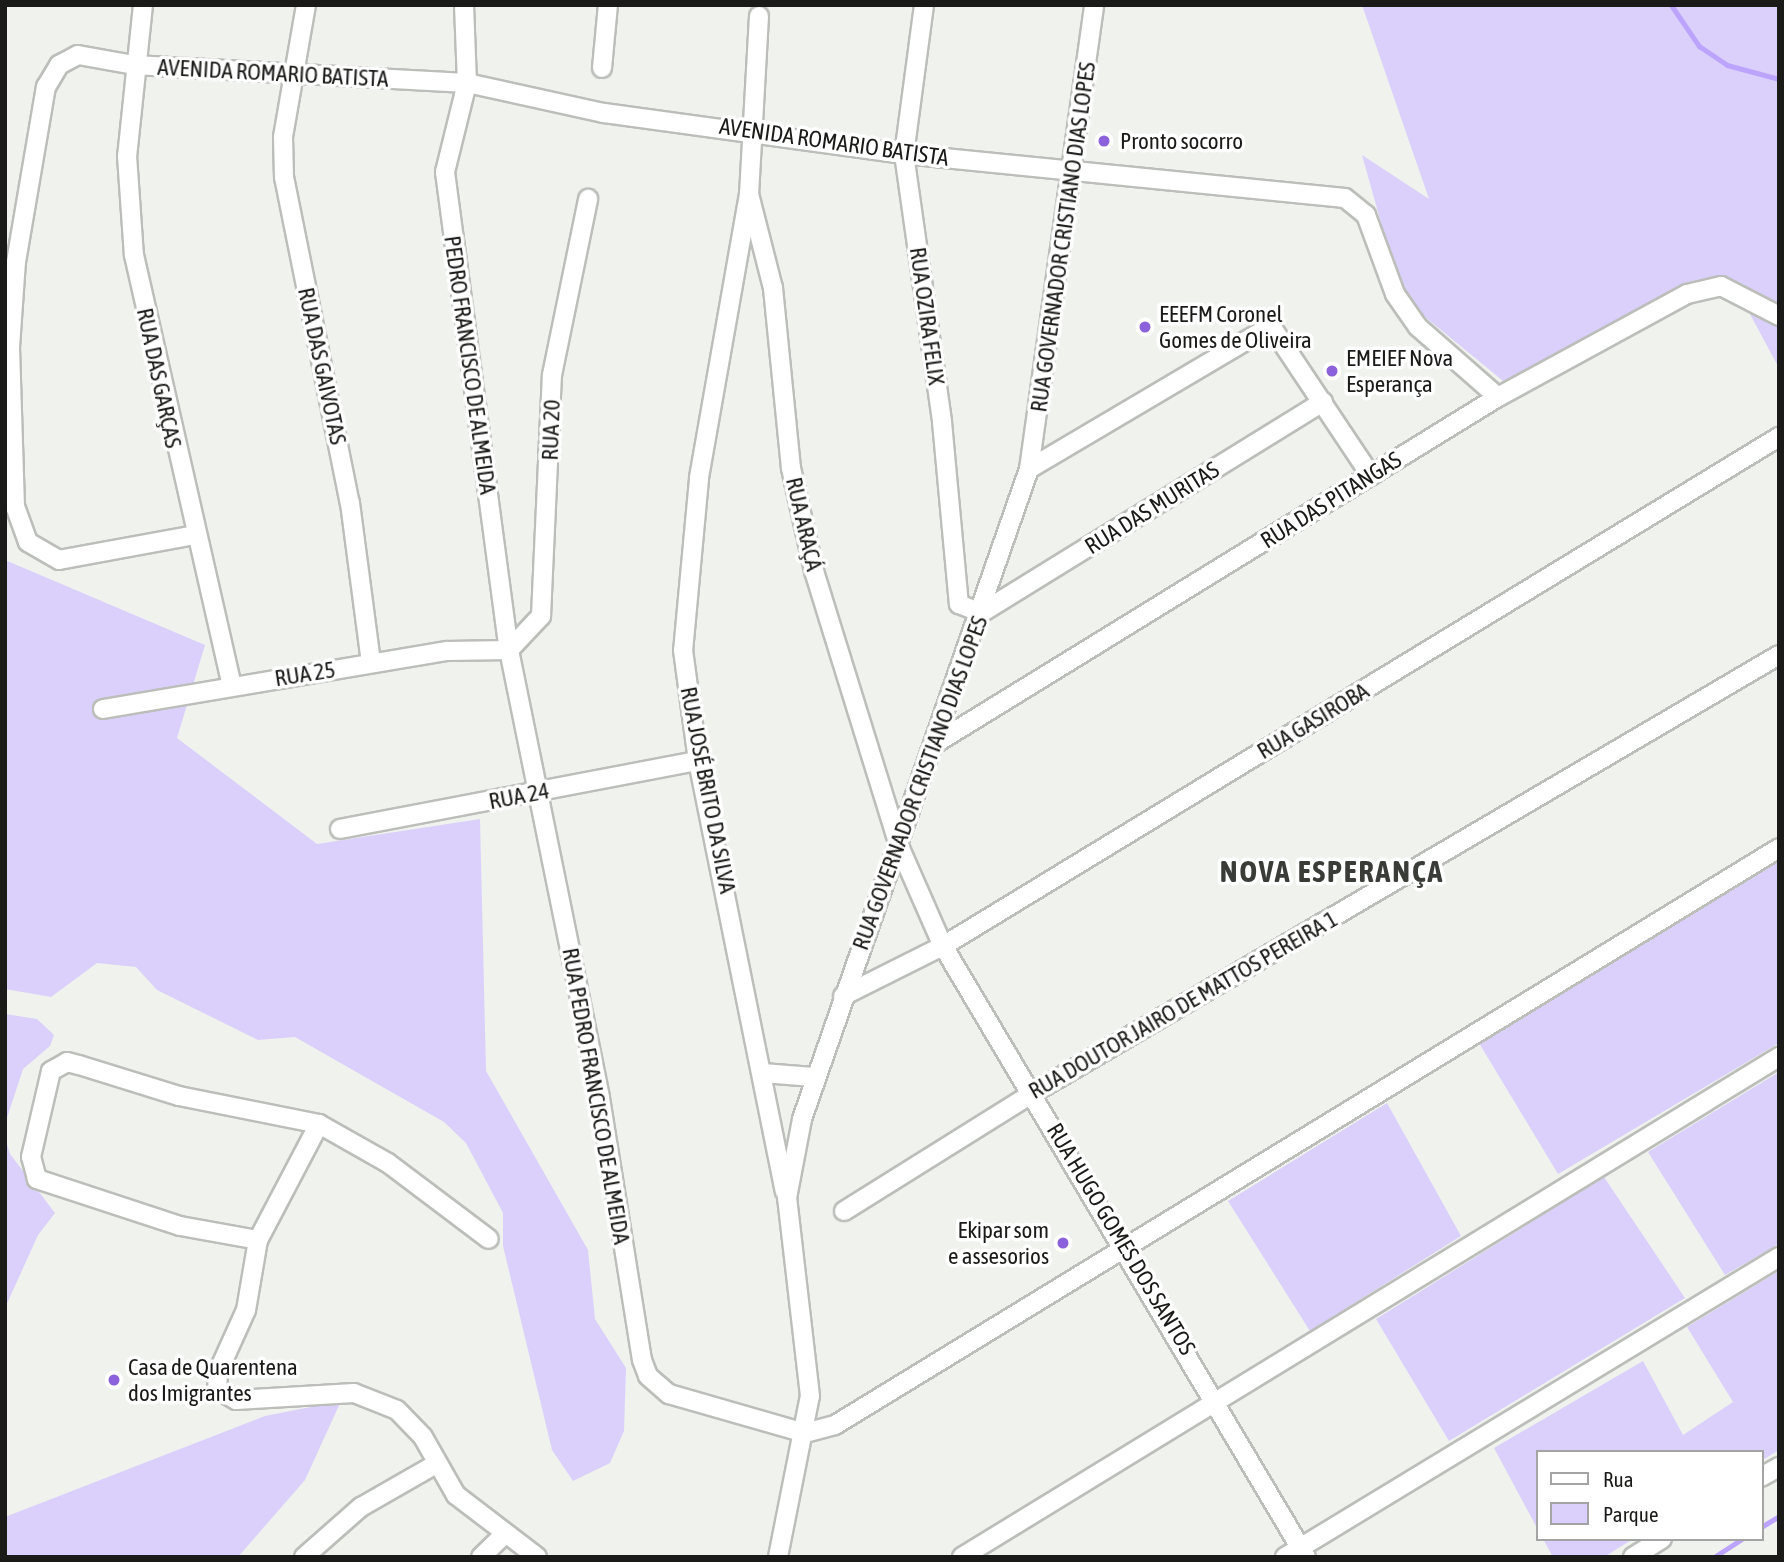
<!DOCTYPE html>
<html>
<head>
<meta charset="utf-8">
<style>
  body { margin:0 }
  #map { position:relative; width:1784px; height:1562px; overflow:hidden; background:#eff2ed; font-family:"Asap Condensed",sans-serif }
  div>[style] { position:absolute }
  .green>* { inset:0; background:#dbd0fc }
  .stream>* { height:5px; margin:-2.5px; padding:0 2.5px; transform-origin:2.5px; border-radius:2.5px; background:#bca3fd }
  .roads { filter:drop-shadow(2px 0 #bbbeb9) drop-shadow(-2px 0 #bbbeb9) drop-shadow(0 2px #bbbeb9) drop-shadow(0 -2px #bbbeb9) }
  .minor>* { height:18px; margin:-9px; padding:0 9px; transform-origin:9px; border-radius:9px; background:#fff }
  .dots>* { width:19px; height:19px; translate:-50% -50%; box-sizing:border-box; border:4px solid #fff; border-radius:50% }
  span { translate:-50% -50%; white-space:nowrap; text-align:center; line-height:1.15; -webkit-text-stroke:7px #fff; paint-order:stroke }
  .street-label { font-size:23px; color:#1a1b19 }
  .poi-label { font-size:23px; color:#1a1b19 }
  .left { translate:0 -50%; text-align:left }
  .right { translate:-100% -50%; text-align:right }
  .district-label { font-size:30px; color:#3a3c38; font-weight:700; letter-spacing:2px }
  .frame { position:absolute; inset:0; border:7px solid #1a1b19; pointer-events:none }
  .legend { position:absolute; left:1536px; top:1450px; width:228px; height:91px; box-sizing:border-box; background:#fff; border:2px solid #a3a4a3; margin:0; padding:9px 12px; list-style:none; font-size:21px; color:#1a1b19 }
  .legend li { display:flex; align-items:center; gap:14px; height:35px }
  .legend b { width:35px; border:2px solid #a3a4a3 }
</style>
</head>
<body>
<div id="map">
  <div class="green">
    <i style="clip-path:polygon(1362px 5px,1779px 5px,1779px 368px,1744px 303px,1718px 289px,1701px 290px,1519px 394px,1402px 298px,1362px 155px,1429px 199px)"></i>
    <i style="clip-path:polygon(5px 560px,205px 645px,177px 738px,317px 844px,480px 819px,486px 1071px,588px 1250px,595px 1319px,626px 1368px,624px 1431px,610px 1463px,573px 1481px,552px 1450px,503px 1246px,503px 1213px,466px 1143px,444px 1122px,295px 1037px,258px 1040px,157px 990px,136px 967px,97px 963px,51px 997px,5px 989px)"></i>
    <i style="clip-path:polygon(1779px 860px,1779px 1043px,1558px 1174px,1479px 1043px)"></i>
    <i style="clip-path:polygon(5px 1014px,37px 1019px,54px 1035px,50px 1046px,23px 1069px,5px 1124px)"></i>
    <i style="clip-path:polygon(1779px 1072px,1779px 1244px,1725px 1275px,1648px 1152px)"></i>
    <i style="clip-path:polygon(1387px 1103px,1461px 1236px,1310px 1331px,1228px 1201px)"></i>
    <i style="clip-path:polygon(5px 1138px,10px 1154px,55px 1213px,38px 1235px,5px 1308px)"></i>
    <i style="clip-path:polygon(1604px 1177px,1685px 1298px,1449px 1441px,1376px 1319px)"></i>
    <i style="clip-path:polygon(1779px 1271px,1779px 1450px,1761px 1461px,1761px 1452px,1537px 1452px,1537px 1528px,1494px 1448px,1643px 1361px,1683px 1435px,1733px 1402px,1687px 1327px)"></i>
    <i style="clip-path:polygon(341px 1401px,305px 1480px,238px 1557px,5px 1557px,5px 1517px,265px 1416px)"></i>
    <i style="clip-path:polygon(1543px 1539px,1633px 1539px,1604px 1557px,1553px 1557px)"></i>
  </div>
  <div class="stream">
    <i style="left:1671px;top:5px;width:50px;rotate:55.7deg"></i>
    <i style="left:1699px;top:46px;width:34px;rotate:34deg"></i>
    <i style="left:1727px;top:65px;width:54px;rotate:15.1deg"></i>
    <i style="left:1761px;top:1527px;width:21px;rotate:-31deg"></i>
    <i style="left:1714px;top:1557px;width:33px;rotate:-33deg"></i>
  </div>
  <div class="roads">
    <div class="minor">
      <i style="left:143px;top:5px;width:152px;rotate:96deg"></i>
      <i style="left:127px;top:156px;width:99px;rotate:86deg"></i>
      <i style="left:134px;top:255px;width:442px;rotate:77.2deg"></i>
      <i style="left:306px;top:5px;width:134px;rotate:99.9deg"></i>
      <i style="left:283px;top:137px;width:40px;rotate:88.6deg"></i>
      <i style="left:284px;top:177px;width:333px;rotate:78.6deg"></i>
      <i style="left:350px;top:503px;width:161px;rotate:82.5deg"></i>
      <i style="left:464px;top:5px;width:78px;rotate:87.8deg"></i>
      <i style="left:467px;top:83px;width:92px;rotate:103.9deg"></i>
      <i style="left:445px;top:172px;width:482px;rotate:82.4deg"></i>
      <i style="left:509px;top:650px;width:457px;rotate:78.5deg"></i>
      <i style="left:600px;top:1098px;width:265px;rotate:80.9deg"></i>
      <i style="left:642px;top:1360px;width:17px;rotate:69deg"></i>
      <i style="left:648px;top:1376px;width:28px;rotate:41deg"></i>
      <i style="left:669px;top:1394px;width:141px;rotate:16deg"></i>
      <i style="left:805px;top:1433px;width:31px;rotate:-15deg"></i>
      <i style="left:835px;top:1425px;width:1106px;rotate:-31.43deg"></i>
      <i style="left:924px;top:5px;width:150px;rotate:97.6deg"></i>
      <i style="left:904px;top:154px;width:271px;rotate:81.9deg"></i>
      <i style="left:942px;top:422px;width:183px;rotate:84.7deg"></i>
      <i style="left:959px;top:604px;width:24px;rotate:22deg"></i>
      <i style="left:981px;top:613px;width:402px;rotate:-31.7deg"></i>
      <i style="left:759px;top:16px;width:178px;rotate:93.2deg"></i>
      <i style="left:749px;top:194px;width:289px;rotate:100deg"></i>
      <i style="left:699px;top:479px;width:172px;rotate:95.3deg"></i>
      <i style="left:683px;top:650px;width:112px;rotate:82.3deg"></i>
      <i style="left:698px;top:761px;width:439px;rotate:78.6deg"></i>
      <i style="left:602px;top:68px;width:63px;rotate:-84.6deg"></i>
      <i style="left:749px;top:194px;width:97px;rotate:75.7deg"></i>
      <i style="left:773px;top:288px;width:181px;rotate:84.3deg"></i>
      <i style="left:791px;top:468px;width:106px;rotate:77.4deg"></i>
      <i style="left:814px;top:571px;width:288px;rotate:72.8deg"></i>
      <i style="left:899px;top:846px;width:109px;rotate:66.3deg"></i>
      <i style="left:943px;top:946px;width:711px;rotate:59.29deg"></i>
      <i style="left:1029px;top:469px;width:281px;rotate:-30.6deg"></i>
      <i style="left:1271px;top:326px;width:180px;rotate:56.3deg"></i>
      <i style="left:195px;top:535px;width:138px;rotate:169.6deg"></i>
      <i style="left:59px;top:560px;width:36px;rotate:-150deg"></i>
      <i style="left:28px;top:542px;width:37px;rotate:-110deg"></i>
      <i style="left:15px;top:507px;width:160px;rotate:-91.8deg"></i>
      <i style="left:10px;top:347px;width:85px;rotate:-86deg"></i>
      <i style="left:16px;top:262px;width:178px;rotate:-80.3deg"></i>
      <i style="left:46px;top:87px;width:26px;rotate:-59deg"></i>
      <i style="left:59px;top:65px;width:21px;rotate:-28deg"></i>
      <i style="left:78px;top:55px;width:57px;rotate:10.1deg"></i>
      <i style="left:134px;top:65px;width:333px;rotate:3.1deg"></i>
      <i style="left:467px;top:83px;width:140px;rotate:12.4deg"></i>
      <i style="left:604px;top:113px;width:303px;rotate:7.8deg"></i>
      <i style="left:904px;top:154px;width:443px;rotate:5.7deg"></i>
      <i style="left:1345px;top:198px;width:27px;rotate:39deg"></i>
      <i style="left:1366px;top:215px;width:84px;rotate:69.8deg"></i>
      <i style="left:1395px;top:294px;width:40px;rotate:55.1deg"></i>
      <i style="left:1418px;top:327px;width:106px;rotate:41.2deg"></i>
      <i style="left:509px;top:650px;width:47px;rotate:-46.7deg"></i>
      <i style="left:541px;top:616px;width:241px;rotate:-87.4deg"></i>
      <i style="left:552px;top:375px;width:180px;rotate:-78.4deg"></i>
      <i style="left:103px;top:709px;width:349px;rotate:-9.6deg"></i>
      <i style="left:447px;top:651px;width:62px;rotate:-0.9deg"></i>
      <i style="left:936px;top:743px;width:660px;rotate:-31.62deg"></i>
      <i style="left:1498px;top:397px;width:215px;rotate:-28.6deg"></i>
      <i style="left:1687px;top:294px;width:35px;rotate:-13deg"></i>
      <i style="left:1721px;top:286px;width:65px;rotate:27.3deg"></i>
      <i style="left:340px;top:829px;width:364px;rotate:-10.8deg"></i>
      <i style="left:843px;top:996px;width:112px;rotate:-26.6deg"></i>
      <i style="left:943px;top:946px;width:979px;rotate:-31.34deg"></i>
      <i style="left:762px;top:1073px;width:52px;rotate:4.4deg"></i>
      <i style="left:319px;top:1124px;width:131px;rotate:117.7deg"></i>
      <i style="left:258px;top:1240px;width:71px;rotate:99.7deg"></i>
      <i style="left:246px;top:1310px;width:68px;rotate:114.3deg"></i>
      <i style="left:218px;top:1372px;width:17px;rotate:93deg"></i>
      <i style="left:217px;top:1389px;width:22px;rotate:30deg"></i>
      <i style="left:236px;top:1400px;width:118px;rotate:-3.4deg"></i>
      <i style="left:354px;top:1393px;width:46px;rotate:21.6deg"></i>
      <i style="left:397px;top:1410px;width:37px;rotate:46deg"></i>
      <i style="left:423px;top:1437px;width:67px;rotate:60.4deg"></i>
      <i style="left:456px;top:1495px;width:102px;rotate:37.4deg"></i>
      <i style="left:844px;top:1211px;width:223px;rotate:-32deg"></i>
      <i style="left:1033px;top:1093px;width:865px;rotate:-30.42deg"></i>
      <i style="left:258px;top:1240px;width:79px;rotate:-169.8deg"></i>
      <i style="left:180px;top:1226px;width:151px;rotate:-161.8deg"></i>
      <i style="left:37px;top:1179px;width:23px;rotate:-105deg"></i>
      <i style="left:31px;top:1157px;width:88px;rotate:-76.9deg"></i>
      <i style="left:51px;top:1071px;width:18px;rotate:-29deg"></i>
      <i style="left:67px;top:1062px;width:12px;rotate:14deg"></i>
      <i style="left:79px;top:1065px;width:105px;rotate:17.2deg"></i>
      <i style="left:179px;top:1096px;width:143px;rotate:11.3deg"></i>
      <i style="left:319px;top:1124px;width:79px;rotate:29.5deg"></i>
      <i style="left:388px;top:1163px;width:126px;rotate:37deg"></i>
      <i style="left:1761px;top:1477px;width:21px;rotate:-29deg"></i>
      <i style="left:304px;top:1557px;width:76px;rotate:-41.3deg"></i>
      <i style="left:361px;top:1507px;width:86px;rotate:-29.8deg"></i>
      <i style="left:481px;top:1557px;width:33px;rotate:-44deg"></i>
      <i style="left:778px;top:1557px;width:164px;rotate:-78.8deg"></i>
      <i style="left:810px;top:1396px;width:199px;rotate:-96.6deg"></i>
      <i style="left:787px;top:1198px;width:80px;rotate:-79.2deg"></i>
      <i style="left:802px;top:1119px;width:688px;rotate:-70.75deg"></i>
      <i style="left:1029px;top:469px;width:469px;rotate:-82deg"></i>
      <i style="left:962px;top:1557px;width:958px;rotate:-31.47deg"></i>
      <i style="left:1285px;top:1557px;width:578px;rotate:-31.27deg"></i>
      <i style="left:1633px;top:1557px;width:34px;rotate:-32deg"></i>
    </div>
  </div>
  <div class="dots">
    <i style="left:1104px;top:141px;background:#8b61dc"></i>
    <i style="left:1145px;top:327px;background:#8b61dc"></i>
    <i style="left:1332px;top:371px;background:#8b61dc"></i>
    <i style="left:1063px;top:1243px;background:#8b61dc"></i>
    <i style="left:114px;top:1380px;background:#8b61dc"></i>
  </div>
  <div class="street-label">
    <span style="left:273px;top:73px;rotate:3deg">AVENIDA ROMARIO BATISTA</span>
    <span style="left:834px;top:142px;rotate:8deg">AVENIDA ROMARIO BATISTA</span>
    <span style="left:1063px;top:237px;rotate:-82deg">RUA GOVERNADOR CRISTIANO DIAS LOPES</span>
    <span style="left:927px;top:316px;rotate:82deg">RUA OZIRA FELIX</span>
    <span style="left:470px;top:365px;rotate:82deg">PEDRO FRANCISCO DE ALMEIDA</span>
    <span style="left:322px;top:366px;rotate:78deg">RUA DAS GAIVOTAS</span>
    <span style="left:159px;top:378px;rotate:78deg">RUA DAS GARÇAS</span>
    <span style="left:551px;top:430px;rotate:-88deg">RUA 20</span>
    <span style="left:1331px;top:500px;rotate:-32deg">RUA DAS PITANGAS</span>
    <span style="left:1152px;top:508px;rotate:-32deg">RUA DAS MURITAS</span>
    <span style="left:804px;top:524px;rotate:77deg">RUA ARAÇÁ</span>
    <span style="left:305px;top:674px;rotate:-9deg">RUA 25</span>
    <span style="left:1313px;top:721px;rotate:-31deg">RUA GASIROBA</span>
    <span style="left:920px;top:783px;rotate:-70deg">RUA GOVERNADOR CRISTIANO DIAS LOPES</span>
    <span style="left:708px;top:790px;rotate:79deg">RUA JOSÉ BRITO DA SILVA</span>
    <span style="left:519px;top:796px;rotate:-11deg">RUA 24</span>
    <span style="left:1183px;top:1005px;rotate:-30deg">RUA DOUTOR JAIRO DE MATTOS PEREIRA 1</span>
    <span style="left:596px;top:1096px;rotate:80deg">RUA PEDRO FRANCISCO DE ALMEIDA</span>
    <span style="left:1121px;top:1239px;rotate:59deg">RUA HUGO GOMES DOS SANTOS</span>
  </div>
  <div class="poi-label">
    <span class="left" style="left:1120px;top:141px">Pronto socorro</span>
    <span class="left" style="left:1159px;top:327px">EEEFM Coronel<br>Gomes de Oliveira</span>
    <span class="left" style="left:1346px;top:371px">EMEIEF Nova<br>Esperança</span>
    <span class="right" style="left:1049px;top:1243px">Ekipar som<br>e assesorios</span>
    <span class="left" style="left:128px;top:1380px">Casa de Quarentena<br>dos Imigrantes</span>
  </div>
  <div class="district-label">
    <span style="left:1332px;top:871px">NOVA ESPERANÇA</span>
  </div>
  <div class="frame"></div>
  <ul class="legend">
  <li><b style="height:9px;background:#fff"></b>Rua</li>
  <li><b style="height:19px;background:#dbd0fc"></b>Parque</li>
  </ul>
</div>
</body>
</html>
